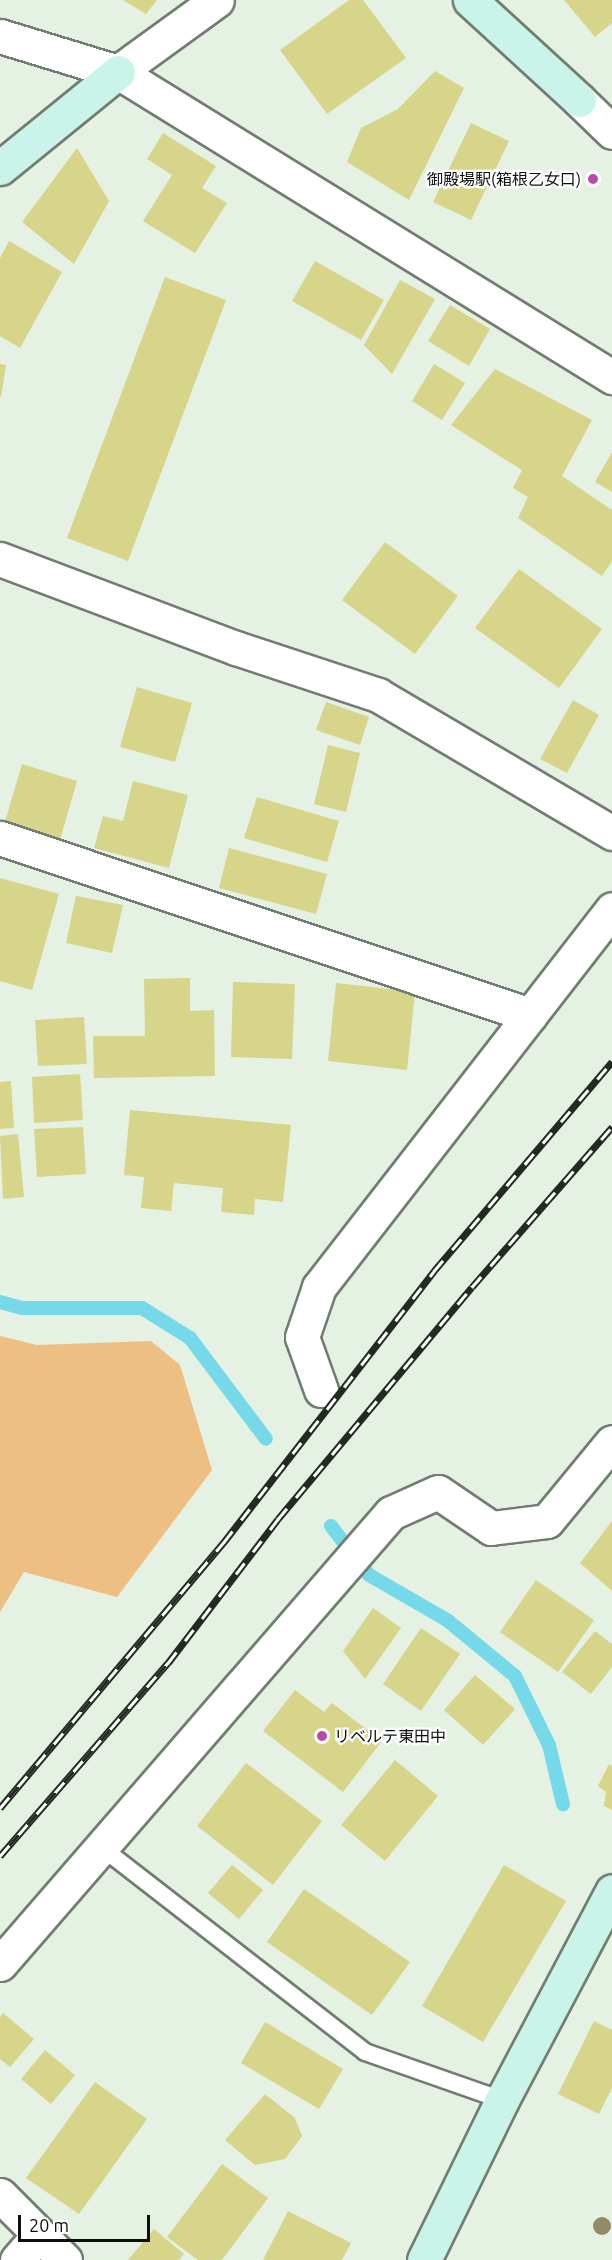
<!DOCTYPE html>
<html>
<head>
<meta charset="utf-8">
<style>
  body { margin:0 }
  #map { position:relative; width:612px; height:2260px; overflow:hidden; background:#e5f1e3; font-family:Ubuntu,"Noto Sans JP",sans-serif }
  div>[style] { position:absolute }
  .green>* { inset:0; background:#edbf83 }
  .stream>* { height:14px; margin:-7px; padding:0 7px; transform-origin:7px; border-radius:7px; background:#75d9e9 }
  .building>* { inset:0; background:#d6d58a }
  .roads { filter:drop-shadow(2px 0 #727d71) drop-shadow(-2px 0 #727d71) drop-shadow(0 2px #727d71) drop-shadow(0 -2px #727d71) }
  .lane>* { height:16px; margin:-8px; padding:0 8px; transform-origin:8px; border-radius:8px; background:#fff }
  .street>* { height:33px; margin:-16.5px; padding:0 16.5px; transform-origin:16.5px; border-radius:16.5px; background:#fff }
  .secondary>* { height:33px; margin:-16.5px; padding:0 16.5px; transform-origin:16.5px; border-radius:16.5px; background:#caf3e9 }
  .rail>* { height:7px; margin-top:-3.5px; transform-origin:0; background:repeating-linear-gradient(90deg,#fff 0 14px,#242924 0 28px); box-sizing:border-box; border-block:2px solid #242924 }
  .trees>* { width:18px; height:18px; margin:-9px; border-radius:50%; background:#958a66 }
  .dots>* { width:16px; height:16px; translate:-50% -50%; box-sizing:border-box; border:3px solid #fff; border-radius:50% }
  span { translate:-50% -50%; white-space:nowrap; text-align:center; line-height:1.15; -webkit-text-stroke:4.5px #fff; paint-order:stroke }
  .poi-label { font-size:16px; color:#0d110d }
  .right { translate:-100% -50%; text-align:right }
  .left { translate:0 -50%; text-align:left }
  .scale { position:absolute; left:18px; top:2215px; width:132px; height:27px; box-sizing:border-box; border:3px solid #0d110d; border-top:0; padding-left:8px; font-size:18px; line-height:21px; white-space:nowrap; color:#0d110d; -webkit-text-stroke:4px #fff; paint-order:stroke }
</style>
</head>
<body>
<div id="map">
  <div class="green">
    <i style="clip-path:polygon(0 1336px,37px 1345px,151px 1341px,180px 1365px,212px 1470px,117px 1597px,24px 1572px,0 1612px)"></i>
  </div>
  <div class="stream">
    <i style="left:0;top:1302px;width:23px;rotate:15deg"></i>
    <i style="left:22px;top:1308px;width:120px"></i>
    <i style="left:142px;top:1308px;width:57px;rotate:32deg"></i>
    <i style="left:190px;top:1338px;width:126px;rotate:53deg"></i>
    <i style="left:331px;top:1526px;width:62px;rotate:52.2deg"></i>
    <i style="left:369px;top:1575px;width:90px;rotate:30deg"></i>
    <i style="left:447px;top:1620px;width:88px;rotate:39.5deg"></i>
    <i style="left:515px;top:1676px;width:77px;rotate:63.8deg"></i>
    <i style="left:549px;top:1745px;width:61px;rotate:76.7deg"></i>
  </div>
  <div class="building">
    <i style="clip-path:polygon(123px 0,157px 0,146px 14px)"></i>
    <i style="clip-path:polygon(349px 0,363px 0,406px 58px,327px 114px,280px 50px)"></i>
    <i style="clip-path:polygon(564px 0,612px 0,612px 23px,595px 37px)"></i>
    <i style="clip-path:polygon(435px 71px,464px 88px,409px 200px,347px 162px,361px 128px,398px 109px)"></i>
    <i style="clip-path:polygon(471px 123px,509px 141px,471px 220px,433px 202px)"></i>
    <i style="clip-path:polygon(163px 133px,216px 166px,202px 188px,227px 203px,195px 253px,143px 221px,172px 175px,147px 159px)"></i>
    <i style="clip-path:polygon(77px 148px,109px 201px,74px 264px,22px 222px)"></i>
    <i style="clip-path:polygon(9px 241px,62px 272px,20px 348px,0 336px,0 258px)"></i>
    <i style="clip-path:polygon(315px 261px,384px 300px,361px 340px,292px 301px)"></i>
    <i style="clip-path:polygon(165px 277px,226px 300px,128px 561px,67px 538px)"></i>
    <i style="clip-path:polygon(400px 280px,435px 299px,392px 374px,364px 345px)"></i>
    <i style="clip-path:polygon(450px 305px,490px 329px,469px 366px,428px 341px)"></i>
    <i style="clip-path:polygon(0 364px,6px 365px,1px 397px,0 397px)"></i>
    <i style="clip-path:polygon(434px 364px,465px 383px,442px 420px,412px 401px)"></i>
    <i style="clip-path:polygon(495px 369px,592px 420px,562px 476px,612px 510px,612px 561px,602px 576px,518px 518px,528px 497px,513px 488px,522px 470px,451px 425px)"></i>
    <i style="clip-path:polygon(612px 452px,612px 492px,595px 482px)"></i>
    <i style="clip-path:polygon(385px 542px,458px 596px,415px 654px,342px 600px)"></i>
    <i style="clip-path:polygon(519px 569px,602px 629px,559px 688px,475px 628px)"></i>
    <i style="clip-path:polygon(137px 687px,192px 703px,175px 762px,120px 747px)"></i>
    <i style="clip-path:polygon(573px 700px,599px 715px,567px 773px,540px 759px)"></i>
    <i style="clip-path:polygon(326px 702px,369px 717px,360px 745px,316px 730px)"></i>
    <i style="clip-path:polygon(328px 745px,360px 753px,346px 812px,314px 804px)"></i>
    <i style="clip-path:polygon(22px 764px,77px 781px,60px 840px,4px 825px)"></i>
    <i style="clip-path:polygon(133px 781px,188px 795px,169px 868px,94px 848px,103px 816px,123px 821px)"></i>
    <i style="clip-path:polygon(257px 797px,339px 821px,327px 862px,244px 838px)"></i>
    <i style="clip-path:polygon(229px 848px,327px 874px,316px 914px,219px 888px)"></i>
    <i style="clip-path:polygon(0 878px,59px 894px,32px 990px,0 981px)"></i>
    <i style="clip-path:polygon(76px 896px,123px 905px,112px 953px,66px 943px)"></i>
    <i style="clip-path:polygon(190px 978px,190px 1011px,214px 1010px,215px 1076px,94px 1078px,93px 1036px,145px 1036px,144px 979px)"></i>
    <i style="clip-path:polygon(233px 982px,295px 984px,292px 1059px,231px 1057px)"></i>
    <i style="clip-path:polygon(336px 983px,415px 992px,407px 1070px,328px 1061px)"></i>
    <i style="clip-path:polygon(84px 1017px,87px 1064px,38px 1066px,35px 1020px)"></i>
    <i style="clip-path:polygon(80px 1074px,83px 1120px,34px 1123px,32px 1077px)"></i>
    <i style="clip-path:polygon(11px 1081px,14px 1128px,0 1129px,0 1082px)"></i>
    <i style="clip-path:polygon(130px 1110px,291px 1125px,283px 1202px,255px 1199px,254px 1215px,221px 1212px,223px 1188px,174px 1183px,171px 1211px,141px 1208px,144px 1177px,124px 1175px)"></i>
    <i style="clip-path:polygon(83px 1127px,86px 1174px,37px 1177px,34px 1129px)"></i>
    <i style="clip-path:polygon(18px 1134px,24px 1197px,3px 1199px,0 1136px)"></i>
    <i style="clip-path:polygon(612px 1521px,612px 1591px,580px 1563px)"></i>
    <i style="clip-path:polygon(536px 1580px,594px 1620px,558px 1672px,500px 1632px)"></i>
    <i style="clip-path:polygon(373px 1608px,401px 1628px,365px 1679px,343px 1651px)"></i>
    <i style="clip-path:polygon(421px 1628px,460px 1654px,421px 1711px,383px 1684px)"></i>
    <i style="clip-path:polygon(595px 1631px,612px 1644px,612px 1667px,591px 1694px,562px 1672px)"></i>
    <i style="clip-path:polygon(475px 1675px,515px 1709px,483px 1745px,444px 1710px)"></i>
    <i style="clip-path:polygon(295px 1690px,324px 1712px,332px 1703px,382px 1741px,343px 1792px,263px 1731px)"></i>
    <i style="clip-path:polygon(395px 1760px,438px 1796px,385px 1861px,341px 1825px)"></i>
    <i style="clip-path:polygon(246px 1763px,322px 1821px,273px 1885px,197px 1826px)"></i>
    <i style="clip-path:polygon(609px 1764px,612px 1766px,612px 1810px,604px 1806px,606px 1792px,598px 1786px)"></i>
    <i style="clip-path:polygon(232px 1865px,263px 1890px,239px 1919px,208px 1893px)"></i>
    <i style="clip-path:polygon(504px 1865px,566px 1901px,483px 2042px,422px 2006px)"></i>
    <i style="clip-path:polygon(304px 1889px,410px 1962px,372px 2015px,267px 1942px)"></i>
    <i style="clip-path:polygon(3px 2013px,34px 2039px,10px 2067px,0 2059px,0 2017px)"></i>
    <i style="clip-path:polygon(594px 2021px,612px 2030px,612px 2088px,599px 2114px,558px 2094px)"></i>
    <i style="clip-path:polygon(265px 2022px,343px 2069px,319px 2109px,241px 2063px)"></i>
    <i style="clip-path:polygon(45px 2050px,75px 2075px,51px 2104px,21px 2079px)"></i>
    <i style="clip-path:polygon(95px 2082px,147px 2119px,79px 2214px,26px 2178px)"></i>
    <i style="clip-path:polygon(265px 2094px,295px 2118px,302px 2136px,285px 2159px,255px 2165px,225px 2140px)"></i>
    <i style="clip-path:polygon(222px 2164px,268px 2198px,222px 2260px,198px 2260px,167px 2237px)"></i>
    <i style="clip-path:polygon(288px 2211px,351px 2243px,342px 2260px,263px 2260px)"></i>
    <i style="clip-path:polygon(154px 2229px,184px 2254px,179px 2260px,128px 2260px)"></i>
  </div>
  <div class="roads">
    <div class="lane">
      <i style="left:101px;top:1847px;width:334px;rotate:37.8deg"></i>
      <i style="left:365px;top:2052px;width:145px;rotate:19.3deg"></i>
    </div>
    <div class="street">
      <i style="left:0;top:36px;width:123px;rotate:17deg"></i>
      <i style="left:118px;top:72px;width:581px;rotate:31.69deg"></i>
      <i style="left:118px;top:72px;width:122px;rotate:-36deg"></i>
      <i style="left:579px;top:100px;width:46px;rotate:44.1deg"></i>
      <i style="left:0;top:559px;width:252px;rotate:20.7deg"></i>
      <i style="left:236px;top:648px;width:150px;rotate:18.3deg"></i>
      <i style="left:378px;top:695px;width:272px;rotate:30.5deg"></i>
      <i style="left:0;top:838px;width:559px;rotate:18.47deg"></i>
      <i style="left:321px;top:1390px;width:56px;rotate:-109.7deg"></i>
      <i style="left:302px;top:1337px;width:53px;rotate:-71.2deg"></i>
      <i style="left:319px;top:1287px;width:478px;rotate:-52.2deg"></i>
      <i style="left:0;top:1964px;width:597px;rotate:-49.08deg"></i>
      <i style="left:391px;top:1513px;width:51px;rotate:-24.1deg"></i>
      <i style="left:438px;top:1492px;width:64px;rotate:34.2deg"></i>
      <i style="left:491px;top:1528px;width:56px;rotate:-7.1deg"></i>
      <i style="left:547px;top:1521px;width:102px;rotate:-50.6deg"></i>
      <i style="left:0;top:2195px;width:92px;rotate:45deg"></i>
      <i style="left:17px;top:2260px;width:33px;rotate:-49deg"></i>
    </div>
    <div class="secondary">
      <i style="left:470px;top:0;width:148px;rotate:42.5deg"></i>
      <i style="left:0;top:168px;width:152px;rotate:-39.1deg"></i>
      <i style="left:424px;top:2260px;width:178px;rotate:-64deg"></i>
      <i style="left:502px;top:2100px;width:236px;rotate:-62.2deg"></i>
    </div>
  </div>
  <div class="rail">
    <i style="left:0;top:1808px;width:348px;rotate:-49.9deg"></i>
    <i style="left:224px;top:1542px;width:343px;rotate:-52.2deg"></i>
    <i style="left:434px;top:1271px;width:275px;rotate:-49.6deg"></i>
    <i style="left:0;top:1856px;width:256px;rotate:-49deg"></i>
    <i style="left:168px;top:1663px;width:181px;rotate:-52.6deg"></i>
    <i style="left:278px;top:1519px;width:302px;rotate:-50.1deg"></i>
    <i style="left:472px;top:1287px;width:213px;rotate:-48.8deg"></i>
  </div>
  <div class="trees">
    <i style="left:602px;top:2226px"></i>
  </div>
  <div class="dots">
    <i style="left:593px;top:179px;background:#b74aaa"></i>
    <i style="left:322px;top:1736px;background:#b74aaa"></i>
  </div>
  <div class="poi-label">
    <span class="right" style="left:581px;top:179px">御殿場駅(箱根乙女口)</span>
    <span class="left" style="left:334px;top:1736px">リベルテ東田中</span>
  </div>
  <div class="scale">20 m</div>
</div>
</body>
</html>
